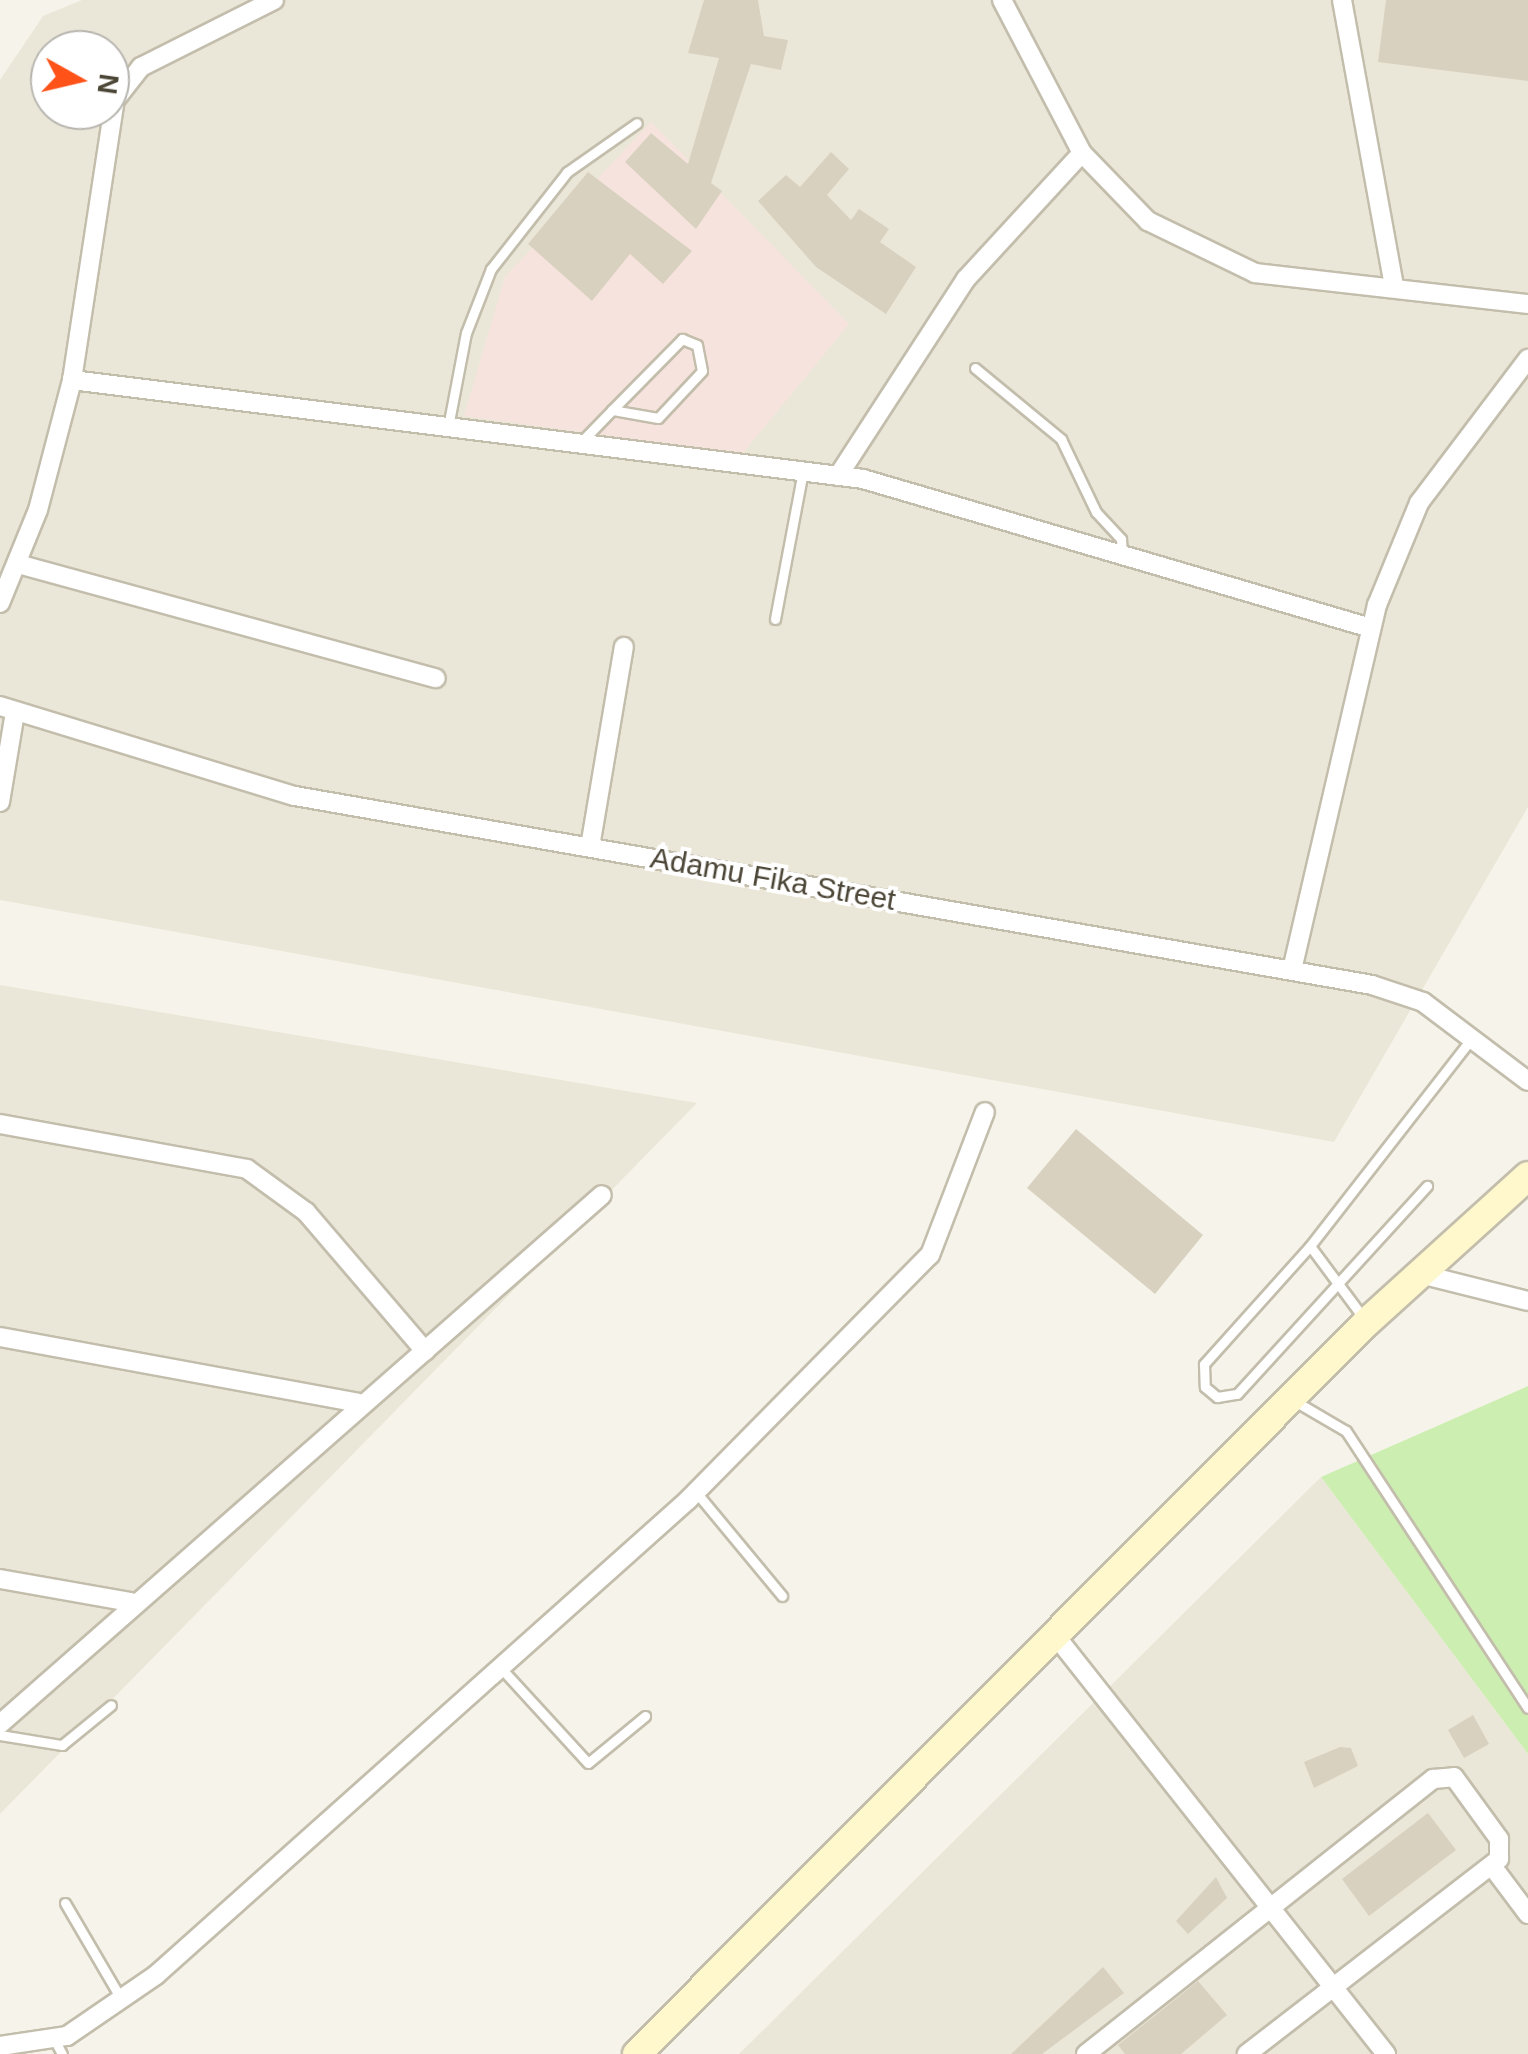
<!DOCTYPE html>
<html>
<head>
<meta charset="utf-8">
<style>
  body { margin:0 }
  #map { position:relative; width:1528px; height:2054px; overflow:hidden; background:#f6f4ea; font-family:Arial,sans-serif }
  div>[style] { position:absolute }
  .residential>* { inset:0; background:#ebe7d8 }
  .medical>* { inset:0; background:#f7e3dd }
  .green>* { inset:0; background:#cceeb0 }
  .building>* { inset:0; background:#d9d1bf }
  .roads { filter:drop-shadow(2px 0 #c3bdac) drop-shadow(-2px 0 #c3bdac) drop-shadow(0 2px #c3bdac) drop-shadow(0 -2px #c3bdac) }
  .lane>* { height:9px; margin:-4.5px; padding:0 4.5px; transform-origin:4.5px; border-radius:4.5px; background:#fff }
  .street>* { height:18px; margin:-9px; padding:0 9px; transform-origin:9px; border-radius:9px; background:#fff }
  .secondary>* { height:28px; margin:-14px; padding:0 14px; transform-origin:14px; border-radius:14px; background:#fff8cc }
  span { translate:-50% -50%; white-space:nowrap; text-align:center; line-height:1.15; -webkit-text-stroke:8px #fff; paint-order:stroke }
  .street-label { font-size:30px; color:#4c4637 }
  .north { position:absolute; left:30px; top:30px; width:100px; height:100px; box-sizing:border-box; background:#fff; border:2px solid #b7b5af; border-radius:50%; rotate:98deg; font-size:28px; font-weight:700; line-height:40px; text-align:center; color:#4c4637 }
  .north::after { content:''; display:block; margin:auto; width:35px; height:45px; background:#ff5219; clip-path:polygon(50% 0,100% 100%,50% 72%,0 100%) }
</style>
</head>
<body>
<div id="map">
  <div class="residential">
    <i style="clip-path:polygon(evenodd,82px 0,1528px 0,1528px 807px,1334px 1142px,0 900px,0 80px,43px 16px,82px 0,50px 50px,110px 50px,110px 110px,50px 110px,50px 50px)"></i>
    <i style="clip-path:polygon(0 985px,697px 1103px,0 1814px)"></i>
    <i style="clip-path:polygon(1321px 1477px,1528px 1754px,1528px 2054px,739px 2054px)"></i>
  </div>
  <div class="medical">
    <i style="clip-path:polygon(651px 122px,849px 324px,742px 454px,464px 416px,505px 277px)"></i>
  </div>
  <div class="green">
    <i style="clip-path:polygon(1528px 1386px,1528px 1754px,1321px 1477px)"></i>
  </div>
  <div class="building">
    <i style="clip-path:polygon(704px 0,758px 0,764px 36px,788px 40px,781px 70px,751px 64px,711px 183px,722px 191px,696px 229px,625px 162px,651px 133px,688px 164px,719px 58px,688px 53px)"></i>
    <i style="clip-path:polygon(1386px 0,1528px 0,1528px 81px,1378px 62px)"></i>
    <i style="clip-path:polygon(831px 152px,849px 169px,827px 195px,851px 220px,859px 209px,889px 229px,880px 242px,916px 267px,886px 314px,816px 267px,758px 201px,786px 175px,800px 187px)"></i>
    <i style="clip-path:polygon(588px 172px,692px 251px,663px 284px,630px 254px,592px 301px,528px 244px)"></i>
    <i style="clip-path:polygon(1076px 1129px,1203px 1235px,1155px 1294px,1027px 1188px)"></i>
    <i style="clip-path:polygon(1473px 1715px,1489px 1744px,1464px 1758px,1448px 1730px)"></i>
    <i style="clip-path:polygon(1340px 1747px,1351px 1748px,1358px 1766px,1314px 1788px,1304px 1762px)"></i>
    <i style="clip-path:polygon(1428px 1813px,1456px 1850px,1369px 1916px,1342px 1879px)"></i>
    <i style="clip-path:polygon(1216px 1877px,1227px 1898px,1188px 1934px,1176px 1921px)"></i>
    <i style="clip-path:polygon(1103px 1967px,1124px 1993px,1042px 2054px,1011px 2054px)"></i>
    <i style="clip-path:polygon(1198px 1981px,1227px 2015px,1181px 2054px,1125px 2054px,1118px 2045px)"></i>
  </div>
  <div class="roads">
    <div class="lane">
      <i style="left:975px;top:368px;width:112px;rotate:39.5deg"></i>
      <i style="left:1061px;top:439px;width:81px;rotate:64.4deg"></i>
      <i style="left:1096px;top:512px;width:37px;rotate:47deg"></i>
      <i style="left:1121px;top:539px;width:16px;rotate:86deg"></i>
      <i style="left:448px;top:427px;width:96px;rotate:-79.2deg"></i>
      <i style="left:466px;top:333px;width:69px;rotate:-68.7deg"></i>
      <i style="left:491px;top:269px;width:123px;rotate:-51.9deg"></i>
      <i style="left:567px;top:172px;width:85px;rotate:-35deg"></i>
      <i style="left:582px;top:441px;width:43px;rotate:-45.9deg"></i>
      <i style="left:612px;top:410px;width:100px;rotate:-45.4deg"></i>
      <i style="left:682px;top:339px;width:16px;rotate:22deg"></i>
      <i style="left:697px;top:345px;width:26px;rotate:79deg"></i>
      <i style="left:702px;top:371px;width:64px;rotate:133.1deg"></i>
      <i style="left:658px;top:418px;width:47px;rotate:-170.1deg"></i>
      <i style="left:775px;top:619px;width:151px;rotate:-79.3deg"></i>
      <i style="left:1310px;top:1246px;width:159px;rotate:131.9deg"></i>
      <i style="left:1204px;top:1364px;width:23px;rotate:88deg"></i>
      <i style="left:1205px;top:1387px;width:16px;rotate:40deg"></i>
      <i style="left:1217px;top:1397px;width:20px;rotate:-9deg"></i>
      <i style="left:1237px;top:1394px;width:282px;rotate:-47.6deg"></i>
      <i style="left:1365px;top:1320px;width:92px;rotate:-126.6deg"></i>
      <i style="left:1310px;top:1246px;width:262px;rotate:-52.1deg"></i>
      <i style="left:1293px;top:1400px;width:61px;rotate:30.3deg"></i>
      <i style="left:1346px;top:1431px;width:331px;rotate:56.7deg"></i>
      <i style="left:696px;top:1492px;width:135px;rotate:50.4deg"></i>
      <i style="left:500px;top:1667px;width:130px;rotate:47.5deg"></i>
      <i style="left:588px;top:1763px;width:74px;rotate:-39.5deg"></i>
      <i style="left:0;top:1735px;width:63px;rotate:9.2deg"></i>
      <i style="left:62px;top:1745px;width:63px;rotate:-39.2deg"></i>
      <i style="left:65px;top:1903px;width:111px;rotate:59.7deg"></i>
      <i style="left:54px;top:2039px;width:17px;rotate:62deg"></i>
    </div>
    <div class="street">
      <i style="left:1002px;top:0;width:173px;rotate:62.4deg"></i>
      <i style="left:1082px;top:153px;width:95px;rotate:45.9deg"></i>
      <i style="left:1148px;top:221px;width:119px;rotate:25.9deg"></i>
      <i style="left:1255px;top:273px;width:275px;rotate:6.5deg"></i>
      <i style="left:1342px;top:0;width:292px;rotate:79.7deg"></i>
      <i style="left:72px;top:380px;width:797px;rotate:7.13deg"></i>
      <i style="left:863px;top:479px;width:529px;rotate:16.35deg"></i>
      <i style="left:838px;top:476px;width:235px;rotate:-57deg"></i>
      <i style="left:966px;top:279px;width:171px;rotate:-47.4deg"></i>
      <i style="left:18px;top:564px;width:433px;rotate:15.3deg"></i>
      <i style="left:0;top:603px;width:100px;rotate:-67.8deg"></i>
      <i style="left:38px;top:510px;width:134px;rotate:-75.3deg"></i>
      <i style="left:72px;top:380px;width:283px;rotate:-81.3deg"></i>
      <i style="left:115px;top:100px;width:42px;rotate:-51.8deg"></i>
      <i style="left:141px;top:67px;width:149px;rotate:-26.7deg"></i>
      <i style="left:0;top:706px;width:308px;rotate:17deg"></i>
      <i style="left:295px;top:796px;width:1093px;rotate:9.95deg"></i>
      <i style="left:1372px;top:985px;width:54px;rotate:18.4deg"></i>
      <i style="left:1423px;top:1002px;width:131px;rotate:37deg"></i>
      <i style="left:0;top:802px;width:91px;rotate:-80.5deg"></i>
      <i style="left:590px;top:847px;width:203px;rotate:-80.4deg"></i>
      <i style="left:1292px;top:970px;width:375px;rotate:-76.9deg"></i>
      <i style="left:1377px;top:605px;width:110px;rotate:-67.6deg"></i>
      <i style="left:1419px;top:503px;width:181px;rotate:-52.9deg"></i>
      <i style="left:0;top:1124px;width:251px;rotate:10.3deg"></i>
      <i style="left:247px;top:1169px;width:73px;rotate:36.1deg"></i>
      <i style="left:306px;top:1212px;width:183px;rotate:49.4deg"></i>
      <i style="left:1420px;top:1274px;width:111px;rotate:14deg"></i>
      <i style="left:0;top:1337px;width:364px;rotate:10.4deg"></i>
      <i style="left:0;top:1579px;width:133px;rotate:10deg"></i>
      <i style="left:1055px;top:1635px;width:534px;rotate:51.69deg"></i>
      <i style="left:0;top:1724px;width:801px;rotate:-41.31deg"></i>
      <i style="left:1492px;top:1866px;width:60px;rotate:53.1deg"></i>
      <i style="left:0;top:2046px;width:68px;rotate:-8.5deg"></i>
      <i style="left:67px;top:2036px;width:108px;rotate:-34.4deg"></i>
      <i style="left:156px;top:1975px;width:713px;rotate:-41.76deg"></i>
      <i style="left:688px;top:1500px;width:344px;rotate:-45.4deg"></i>
      <i style="left:930px;top:1255px;width:153px;rotate:-69deg"></i>
      <i style="left:1086px;top:2054px;width:443px;rotate:-38.4deg"></i>
      <i style="left:1433px;top:1779px;width:21px;rotate:-5deg"></i>
      <i style="left:1454px;top:1777px;width:77px;rotate:54deg"></i>
      <i style="left:1499px;top:1839px;width:20px;rotate:90deg"></i>
      <i style="left:1499px;top:1859px;width:319px;rotate:142.3deg"></i>
    </div>
    <div class="secondary">
      <i style="left:637px;top:2054px;width:1034px;rotate:-45.08deg"></i>
      <i style="left:1367px;top:1322px;width:217px;rotate:-42.2deg"></i>
    </div>
  </div>
  <div class="street-label">
    <span style="left:773px;top:879px;rotate:10deg">Adamu Fika Street</span>
  </div>
  <div class="north">N</div>
</div>
</body>
</html>
